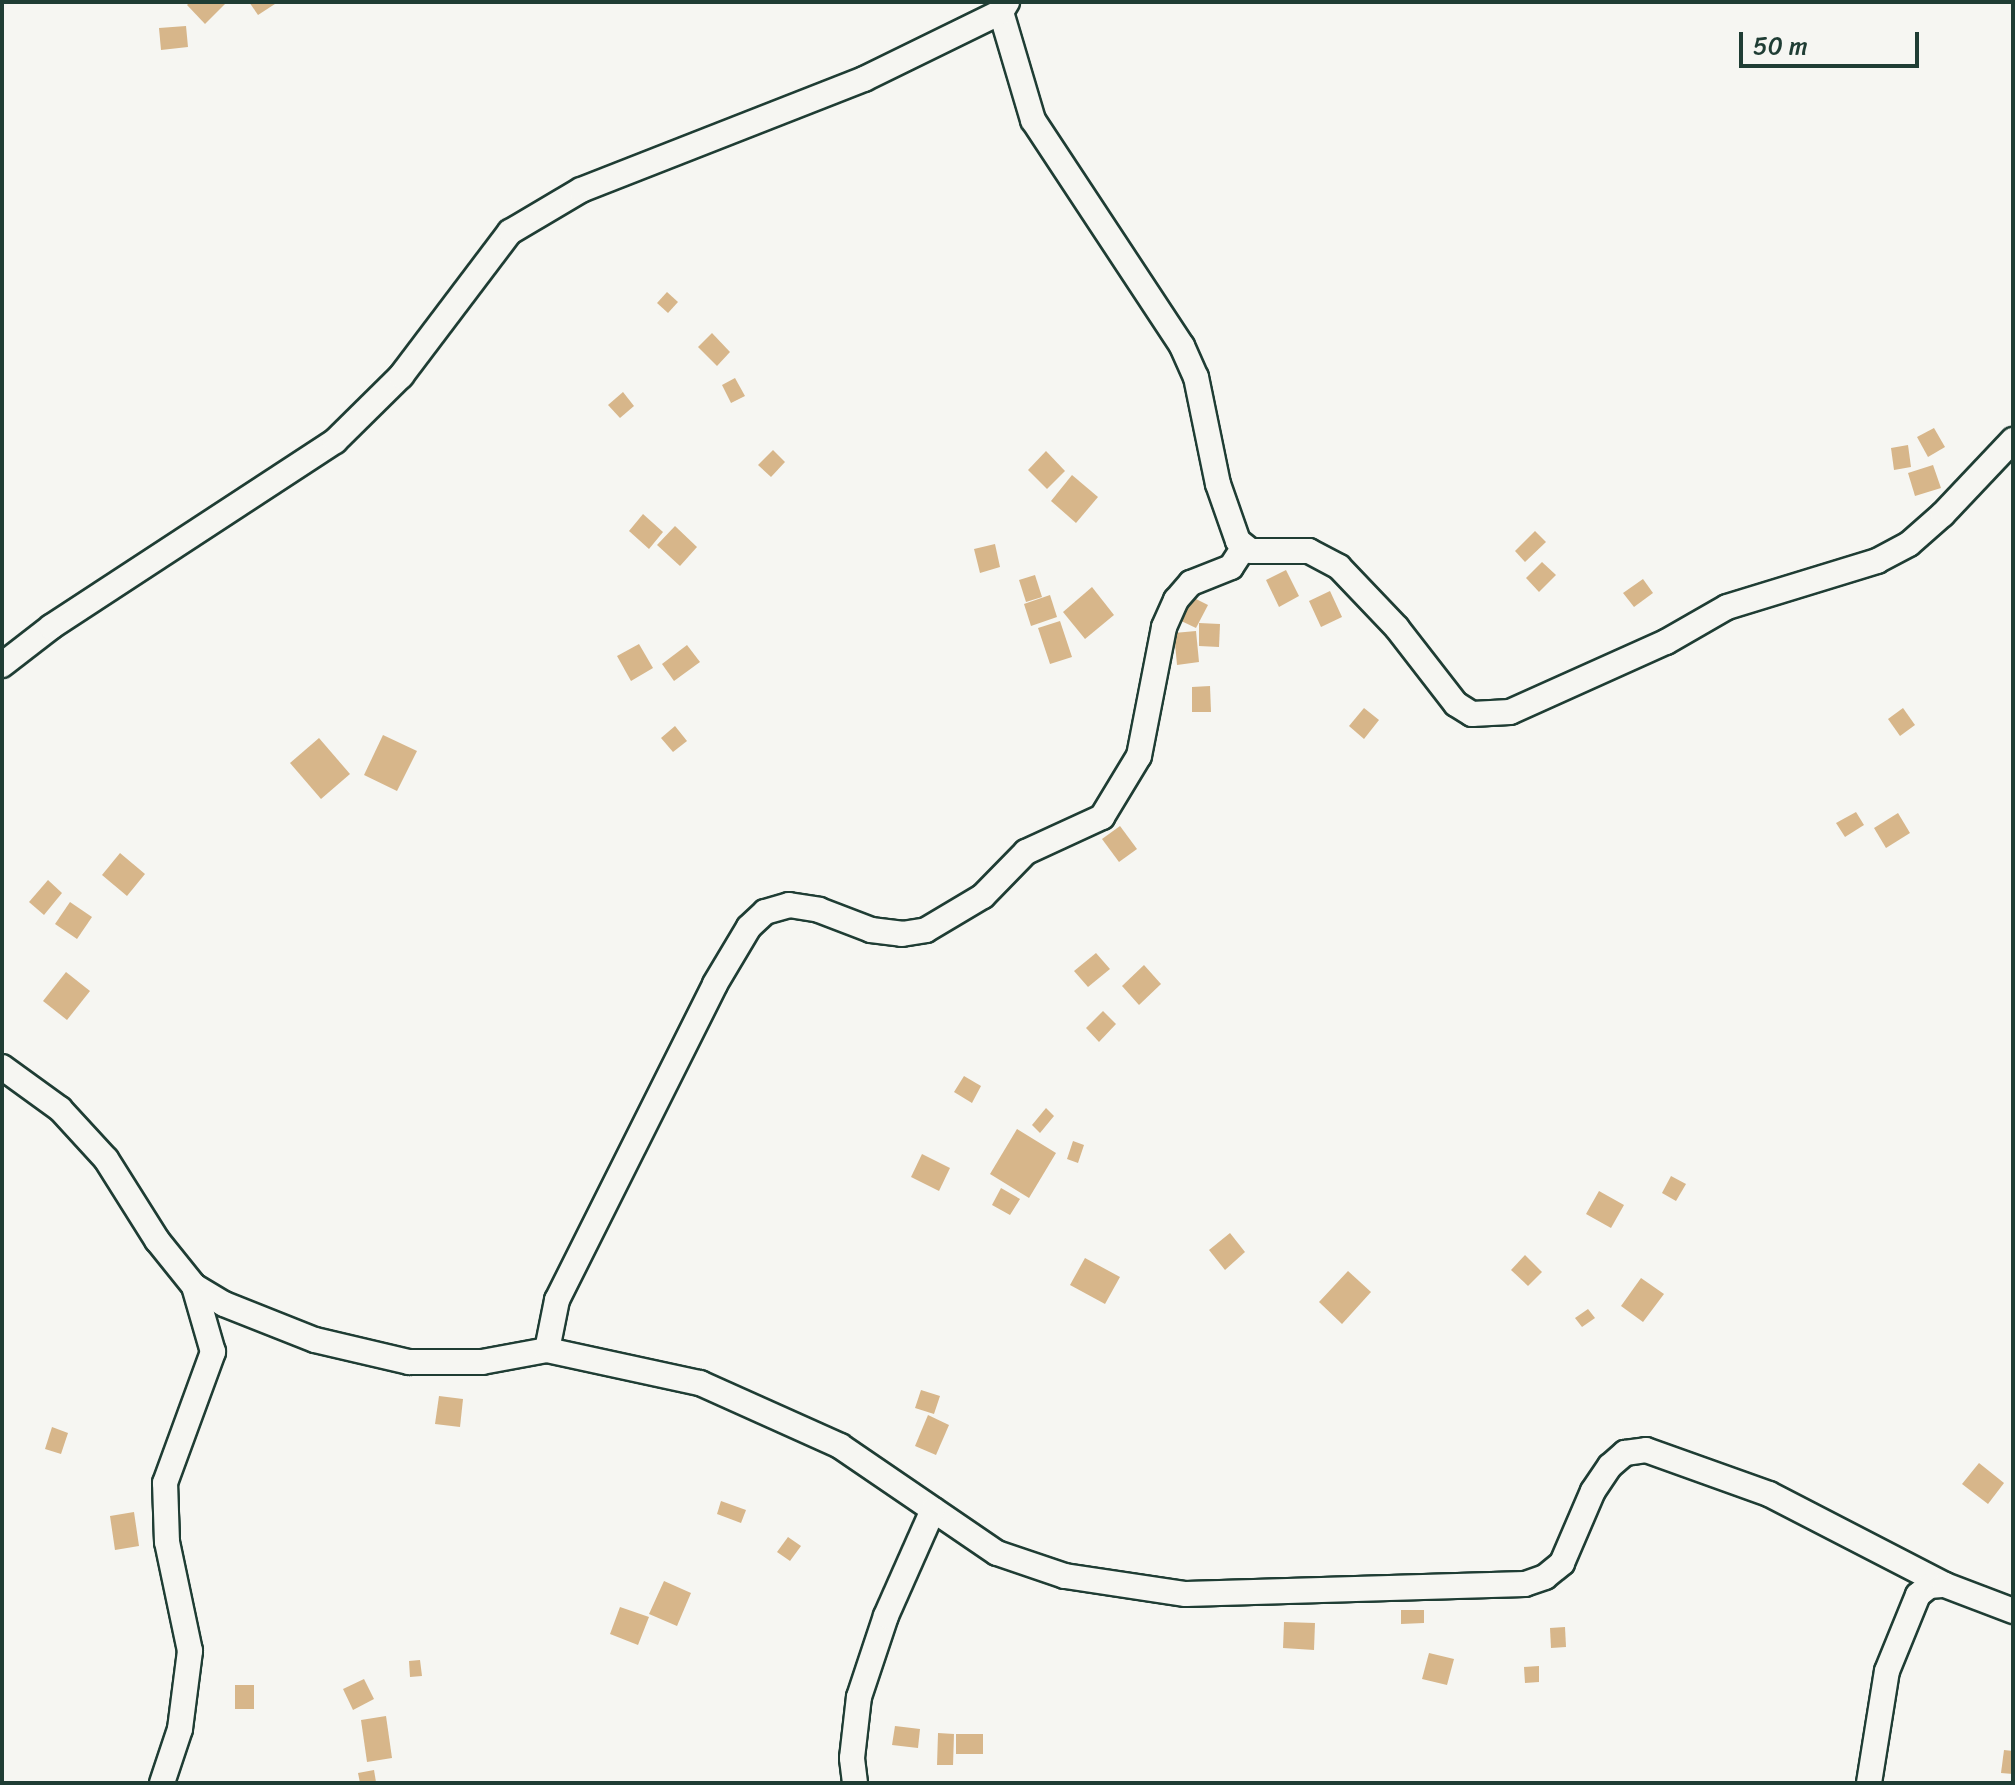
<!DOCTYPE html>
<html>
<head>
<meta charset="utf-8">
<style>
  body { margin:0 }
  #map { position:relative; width:2015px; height:1785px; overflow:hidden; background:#f6f6f2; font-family:Sriracha,sans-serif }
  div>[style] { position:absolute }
  .building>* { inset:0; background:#d7b68a }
  .roads { filter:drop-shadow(2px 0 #1f3d34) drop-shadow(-2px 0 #1f3d34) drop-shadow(0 2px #1f3d34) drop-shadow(0 -2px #1f3d34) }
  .minor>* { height:24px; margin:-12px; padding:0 12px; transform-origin:12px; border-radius:12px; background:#f6f6f2 }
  span { translate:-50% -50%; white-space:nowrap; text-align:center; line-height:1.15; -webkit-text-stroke:8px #f6f6f2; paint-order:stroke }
  .frame { position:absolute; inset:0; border:4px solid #1f3d34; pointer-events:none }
  .scale { position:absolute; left:1739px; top:32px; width:180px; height:36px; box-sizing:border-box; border:4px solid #1f3d34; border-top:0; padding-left:10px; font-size:24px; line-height:28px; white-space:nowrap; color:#1f3d34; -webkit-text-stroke:6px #f6f6f2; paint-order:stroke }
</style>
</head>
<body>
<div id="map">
  <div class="building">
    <i style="clip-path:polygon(190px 2px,227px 2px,205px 24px,187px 5px)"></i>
    <i style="clip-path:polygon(249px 2px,278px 2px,258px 15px)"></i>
    <i style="clip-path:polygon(186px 26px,188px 47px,161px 50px,159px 28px)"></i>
    <i style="clip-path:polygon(667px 292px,678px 302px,668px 313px,657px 303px)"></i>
    <i style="clip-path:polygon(712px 333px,730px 352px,717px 366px,698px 347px)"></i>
    <i style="clip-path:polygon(735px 378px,745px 396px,731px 403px,722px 385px)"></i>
    <i style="clip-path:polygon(623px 392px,634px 406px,620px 418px,608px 405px)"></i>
    <i style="clip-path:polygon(1934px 428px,1945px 447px,1928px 457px,1917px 437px)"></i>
    <i style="clip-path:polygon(1908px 445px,1911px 467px,1894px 470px,1891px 448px)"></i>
    <i style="clip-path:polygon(773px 450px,785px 462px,771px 477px,758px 465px)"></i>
    <i style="clip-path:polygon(1046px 451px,1065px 471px,1047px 489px,1028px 470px)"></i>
    <i style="clip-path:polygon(1933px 465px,1941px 488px,1915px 496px,1908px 473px)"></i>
    <i style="clip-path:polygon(1072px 475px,1098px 497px,1076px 523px,1051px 501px)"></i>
    <i style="clip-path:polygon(643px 514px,663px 532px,649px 549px,629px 531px)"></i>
    <i style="clip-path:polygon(675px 526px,697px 547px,680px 566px,657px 545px)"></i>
    <i style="clip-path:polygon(1535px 531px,1546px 542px,1525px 562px,1515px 551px)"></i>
    <i style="clip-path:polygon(995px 544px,1000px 567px,980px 573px,974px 549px)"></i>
    <i style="clip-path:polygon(1542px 562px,1556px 575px,1539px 592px,1526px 578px)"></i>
    <i style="clip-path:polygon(1286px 570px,1299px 596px,1279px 607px,1266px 580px)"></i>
    <i style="clip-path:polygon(1035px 575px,1042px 597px,1026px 602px,1019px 580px)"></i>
    <i style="clip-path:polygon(1643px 579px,1653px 593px,1634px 607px,1623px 593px)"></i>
    <i style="clip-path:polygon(1092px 587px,1114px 615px,1085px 639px,1063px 612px)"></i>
    <i style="clip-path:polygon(1330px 591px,1342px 617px,1321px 627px,1309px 601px)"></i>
    <i style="clip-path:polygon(1050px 595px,1057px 617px,1031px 626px,1024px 604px)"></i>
    <i style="clip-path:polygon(1188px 595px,1208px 605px,1196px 628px,1177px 619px)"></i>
    <i style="clip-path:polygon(1060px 621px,1072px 657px,1050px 664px,1038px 628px)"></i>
    <i style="clip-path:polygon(1199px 623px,1220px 624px,1219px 647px,1199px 646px)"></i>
    <i style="clip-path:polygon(1196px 631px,1199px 662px,1177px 665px,1174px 633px)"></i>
    <i style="clip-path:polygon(639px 644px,653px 668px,631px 681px,617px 656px)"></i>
    <i style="clip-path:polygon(687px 645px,700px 662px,674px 681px,662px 664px)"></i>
    <i style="clip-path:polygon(1210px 686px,1211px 712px,1192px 712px,1192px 687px)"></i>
    <i style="clip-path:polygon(1364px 708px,1379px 720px,1364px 739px,1349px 726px)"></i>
    <i style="clip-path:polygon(1903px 708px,1915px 725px,1900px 736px,1888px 719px)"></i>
    <i style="clip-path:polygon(675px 726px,687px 741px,673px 752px,661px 738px)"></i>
    <i style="clip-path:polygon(383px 735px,417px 751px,397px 791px,364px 775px)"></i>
    <i style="clip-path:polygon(319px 738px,350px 774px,321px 799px,290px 763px)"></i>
    <i style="clip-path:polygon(1856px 812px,1864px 825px,1845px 837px,1836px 823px)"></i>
    <i style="clip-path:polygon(1898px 813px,1910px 833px,1886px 848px,1874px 828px)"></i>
    <i style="clip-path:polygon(1120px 826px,1137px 849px,1119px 862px,1102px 839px)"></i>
    <i style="clip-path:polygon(120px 853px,145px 874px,127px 896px,102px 875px)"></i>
    <i style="clip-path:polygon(48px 880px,62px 893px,44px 915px,29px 902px)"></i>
    <i style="clip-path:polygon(70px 902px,92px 917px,77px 939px,55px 924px)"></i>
    <i style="clip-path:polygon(1096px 953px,1110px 969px,1088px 987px,1074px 971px)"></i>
    <i style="clip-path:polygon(1144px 965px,1161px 984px,1139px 1005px,1122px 986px)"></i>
    <i style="clip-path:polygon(66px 972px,90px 991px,67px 1020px,43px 1001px)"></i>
    <i style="clip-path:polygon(1103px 1011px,1116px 1024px,1099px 1042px,1086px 1028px)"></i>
    <i style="clip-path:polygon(964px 1076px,981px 1086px,972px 1103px,954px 1092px)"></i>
    <i style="clip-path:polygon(1046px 1108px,1054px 1116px,1040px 1133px,1032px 1125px)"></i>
    <i style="clip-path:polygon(1017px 1129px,1056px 1153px,1029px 1198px,990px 1174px)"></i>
    <i style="clip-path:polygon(1073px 1141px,1084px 1145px,1078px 1163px,1067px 1159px)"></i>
    <i style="clip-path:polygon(922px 1154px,950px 1168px,939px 1191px,911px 1177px)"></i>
    <i style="clip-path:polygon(1671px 1176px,1686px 1184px,1676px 1201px,1662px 1193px)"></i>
    <i style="clip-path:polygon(1001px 1188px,1020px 1199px,1010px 1215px,992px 1205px)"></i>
    <i style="clip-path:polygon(1599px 1191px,1624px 1205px,1611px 1228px,1586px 1214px)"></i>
    <i style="clip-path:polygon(1230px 1233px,1245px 1252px,1225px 1270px,1209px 1250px)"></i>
    <i style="clip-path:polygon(1525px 1255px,1542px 1272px,1528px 1286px,1511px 1270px)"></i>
    <i style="clip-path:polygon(1085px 1258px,1120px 1277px,1105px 1304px,1070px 1285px)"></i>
    <i style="clip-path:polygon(1348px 1271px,1371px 1292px,1342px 1324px,1319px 1302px)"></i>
    <i style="clip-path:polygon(1641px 1278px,1664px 1294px,1643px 1322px,1621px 1306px)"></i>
    <i style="clip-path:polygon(1588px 1309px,1595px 1318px,1582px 1327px,1575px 1318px)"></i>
    <i style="clip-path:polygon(921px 1390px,940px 1396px,934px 1414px,915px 1408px)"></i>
    <i style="clip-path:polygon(439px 1396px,463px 1399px,460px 1427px,435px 1424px)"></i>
    <i style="clip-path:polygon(928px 1415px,949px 1425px,936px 1455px,915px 1446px)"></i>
    <i style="clip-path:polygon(52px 1427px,68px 1433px,61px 1454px,45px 1449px)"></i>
    <i style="clip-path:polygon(1979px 1463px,2004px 1483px,1988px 1504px,1962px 1484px)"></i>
    <i style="clip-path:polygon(721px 1501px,746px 1510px,741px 1523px,717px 1514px)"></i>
    <i style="clip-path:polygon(134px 1512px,139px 1546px,115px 1550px,110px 1516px)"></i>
    <i style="clip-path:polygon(788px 1537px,801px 1546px,790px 1561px,777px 1552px)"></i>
    <i style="clip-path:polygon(664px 1581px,691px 1593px,677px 1626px,649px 1614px)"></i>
    <i style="clip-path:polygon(620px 1607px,649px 1617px,638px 1645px,610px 1634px)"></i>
    <i style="clip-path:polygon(1401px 1610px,1424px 1610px,1424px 1623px,1401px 1624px)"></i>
    <i style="clip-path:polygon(1284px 1622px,1315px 1623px,1314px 1650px,1283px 1648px)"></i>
    <i style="clip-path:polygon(1565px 1627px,1566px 1647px,1551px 1648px,1550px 1628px)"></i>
    <i style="clip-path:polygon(1429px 1653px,1454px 1659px,1447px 1685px,1422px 1679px)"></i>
    <i style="clip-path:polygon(420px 1660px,422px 1676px,410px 1677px,409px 1661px)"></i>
    <i style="clip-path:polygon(1539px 1666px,1539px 1682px,1525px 1683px,1524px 1667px)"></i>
    <i style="clip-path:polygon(364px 1679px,374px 1699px,353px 1710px,343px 1689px)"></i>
    <i style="clip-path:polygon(235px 1685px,254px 1685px,254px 1709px,235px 1709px)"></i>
    <i style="clip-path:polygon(386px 1716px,392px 1758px,367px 1762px,361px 1720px)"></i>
    <i style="clip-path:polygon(895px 1726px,920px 1729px,918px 1748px,892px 1745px)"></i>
    <i style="clip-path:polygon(938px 1733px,954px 1734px,953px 1765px,937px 1765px)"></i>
    <i style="clip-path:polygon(956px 1734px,983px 1734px,983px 1754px,956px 1754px)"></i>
    <i style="clip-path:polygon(2004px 1750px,2013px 1751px,2013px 1774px,2001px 1773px)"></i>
    <i style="clip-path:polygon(374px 1770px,376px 1782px,360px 1783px,358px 1773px)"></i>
  </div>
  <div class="roads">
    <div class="minor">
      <i style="left:1001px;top:12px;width:113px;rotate:73.5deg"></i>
      <i style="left:1033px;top:120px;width:271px;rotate:56.6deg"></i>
      <i style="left:1182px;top:346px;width:34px;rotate:66deg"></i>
      <i style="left:1196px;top:377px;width:109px;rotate:78.4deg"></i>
      <i style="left:1218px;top:484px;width:60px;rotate:70.7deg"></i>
      <i style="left:1238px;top:541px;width:16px;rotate:38deg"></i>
      <i style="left:1251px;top:551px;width:58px"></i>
      <i style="left:1309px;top:551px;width:34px;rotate:28deg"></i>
      <i style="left:1339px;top:567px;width:84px;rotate:46.4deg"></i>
      <i style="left:1397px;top:628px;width:96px;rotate:52.2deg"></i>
      <i style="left:1456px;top:704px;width:19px;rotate:32deg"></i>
      <i style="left:1472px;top:714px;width:38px;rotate:-3deg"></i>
      <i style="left:1510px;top:712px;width:171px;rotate:-24.2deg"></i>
      <i style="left:1666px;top:642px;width:70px;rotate:-29.8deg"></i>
      <i style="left:1727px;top:607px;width:157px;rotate:-17deg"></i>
      <i style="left:1877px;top:561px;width:36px;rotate:-28deg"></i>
      <i style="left:1909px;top:544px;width:45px;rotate:-41.4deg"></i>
      <i style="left:1943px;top:514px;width:102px;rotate:-46.6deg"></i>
      <i style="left:2px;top:665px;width:62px;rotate:-37.8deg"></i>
      <i style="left:51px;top:627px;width:339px;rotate:-33.2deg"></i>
      <i style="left:335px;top:441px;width:93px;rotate:-44.6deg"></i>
      <i style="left:401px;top:376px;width:181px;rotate:-52.9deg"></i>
      <i style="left:510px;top:232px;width:82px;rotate:-30.6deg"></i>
      <i style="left:581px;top:190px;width:304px;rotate:-21.4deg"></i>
      <i style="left:864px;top:79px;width:153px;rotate:-26.1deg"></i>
      <i style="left:1001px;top:12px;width:12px;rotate:-59deg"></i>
      <i style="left:2px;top:1067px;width:72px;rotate:35.9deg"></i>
      <i style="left:60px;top:1109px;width:68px;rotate:47.4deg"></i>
      <i style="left:106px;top:1159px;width:96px;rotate:57.8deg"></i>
      <i style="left:157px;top:1240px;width:59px;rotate:51.2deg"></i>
      <i style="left:194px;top:1286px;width:35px;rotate:31deg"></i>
      <i style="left:224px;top:1304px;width:98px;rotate:21.6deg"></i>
      <i style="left:315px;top:1340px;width:97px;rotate:13.2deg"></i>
      <i style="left:409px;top:1362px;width:73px"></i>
      <i style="left:482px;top:1362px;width:66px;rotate:-10.5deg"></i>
      <i style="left:547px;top:1350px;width:157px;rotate:12.2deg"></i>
      <i style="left:700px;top:1383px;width:154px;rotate:24.2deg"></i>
      <i style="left:840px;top:1446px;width:190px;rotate:34.3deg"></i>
      <i style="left:997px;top:1553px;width:72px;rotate:18.7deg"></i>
      <i style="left:1065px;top:1576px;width:122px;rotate:8.5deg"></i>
      <i style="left:1186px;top:1594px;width:339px;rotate:-1.7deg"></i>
      <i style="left:1525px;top:1584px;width:21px;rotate:-19deg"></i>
      <i style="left:1545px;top:1577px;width:22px;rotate:-39deg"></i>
      <i style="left:1562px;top:1563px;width:78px;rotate:-66.7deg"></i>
      <i style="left:1593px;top:1491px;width:30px;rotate:-56deg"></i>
      <i style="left:1610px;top:1466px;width:20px;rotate:-41deg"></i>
      <i style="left:1625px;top:1453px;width:21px;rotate:-8deg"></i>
      <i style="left:1646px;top:1450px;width:131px;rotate:19.7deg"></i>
      <i style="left:1769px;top:1494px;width:198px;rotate:27.3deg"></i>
      <i style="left:547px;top:1350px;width:51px;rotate:-78.7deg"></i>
      <i style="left:557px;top:1300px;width:353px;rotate:-63.4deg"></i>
      <i style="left:715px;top:984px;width:66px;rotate:-59.2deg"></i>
      <i style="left:749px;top:927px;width:22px;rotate:-43deg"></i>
      <i style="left:765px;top:912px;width:25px;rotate:-16deg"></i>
      <i style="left:789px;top:905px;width:30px;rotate:9deg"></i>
      <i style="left:819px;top:910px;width:56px;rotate:21deg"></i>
      <i style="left:871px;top:930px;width:31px;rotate:7deg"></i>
      <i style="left:902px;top:934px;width:24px;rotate:-9deg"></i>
      <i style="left:926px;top:930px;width:66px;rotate:-30.8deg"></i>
      <i style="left:983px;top:896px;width:62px;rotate:-45.7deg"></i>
      <i style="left:1026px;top:852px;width:84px;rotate:-24.7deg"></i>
      <i style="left:1102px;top:817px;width:71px;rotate:-58.8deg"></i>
      <i style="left:1139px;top:756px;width:131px;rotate:-79deg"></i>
      <i style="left:1164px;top:627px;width:30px;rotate:-66deg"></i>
      <i style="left:1176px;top:600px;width:23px;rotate:-49deg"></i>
      <i style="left:1191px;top:583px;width:43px;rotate:-21.8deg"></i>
      <i style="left:1231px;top:567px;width:24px;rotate:-57deg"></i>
      <i style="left:162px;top:1783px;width:57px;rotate:-71.6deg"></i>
      <i style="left:180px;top:1729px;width:79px;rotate:-82.7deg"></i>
      <i style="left:190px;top:1651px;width:111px;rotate:-101.9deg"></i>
      <i style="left:167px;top:1542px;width:59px;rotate:-91.9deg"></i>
      <i style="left:165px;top:1483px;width:140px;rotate:-69.9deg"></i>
      <i style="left:213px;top:1352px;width:69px;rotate:-106.1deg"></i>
      <i style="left:855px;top:1783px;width:25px;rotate:-97deg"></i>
      <i style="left:852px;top:1758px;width:61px;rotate:-83.5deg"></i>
      <i style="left:859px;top:1697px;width:85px;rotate:-71.6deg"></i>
      <i style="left:886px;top:1616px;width:116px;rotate:-66.1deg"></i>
      <i style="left:1869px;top:1783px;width:113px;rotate:-80.9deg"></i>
      <i style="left:1887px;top:1671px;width:82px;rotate:-67.8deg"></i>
      <i style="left:1918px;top:1595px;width:14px;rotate:-39deg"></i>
      <i style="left:1929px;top:1586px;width:16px;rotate:-4deg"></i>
      <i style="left:1945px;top:1585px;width:73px;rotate:20.9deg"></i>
    </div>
  </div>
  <div class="frame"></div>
  <div class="scale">50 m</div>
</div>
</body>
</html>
